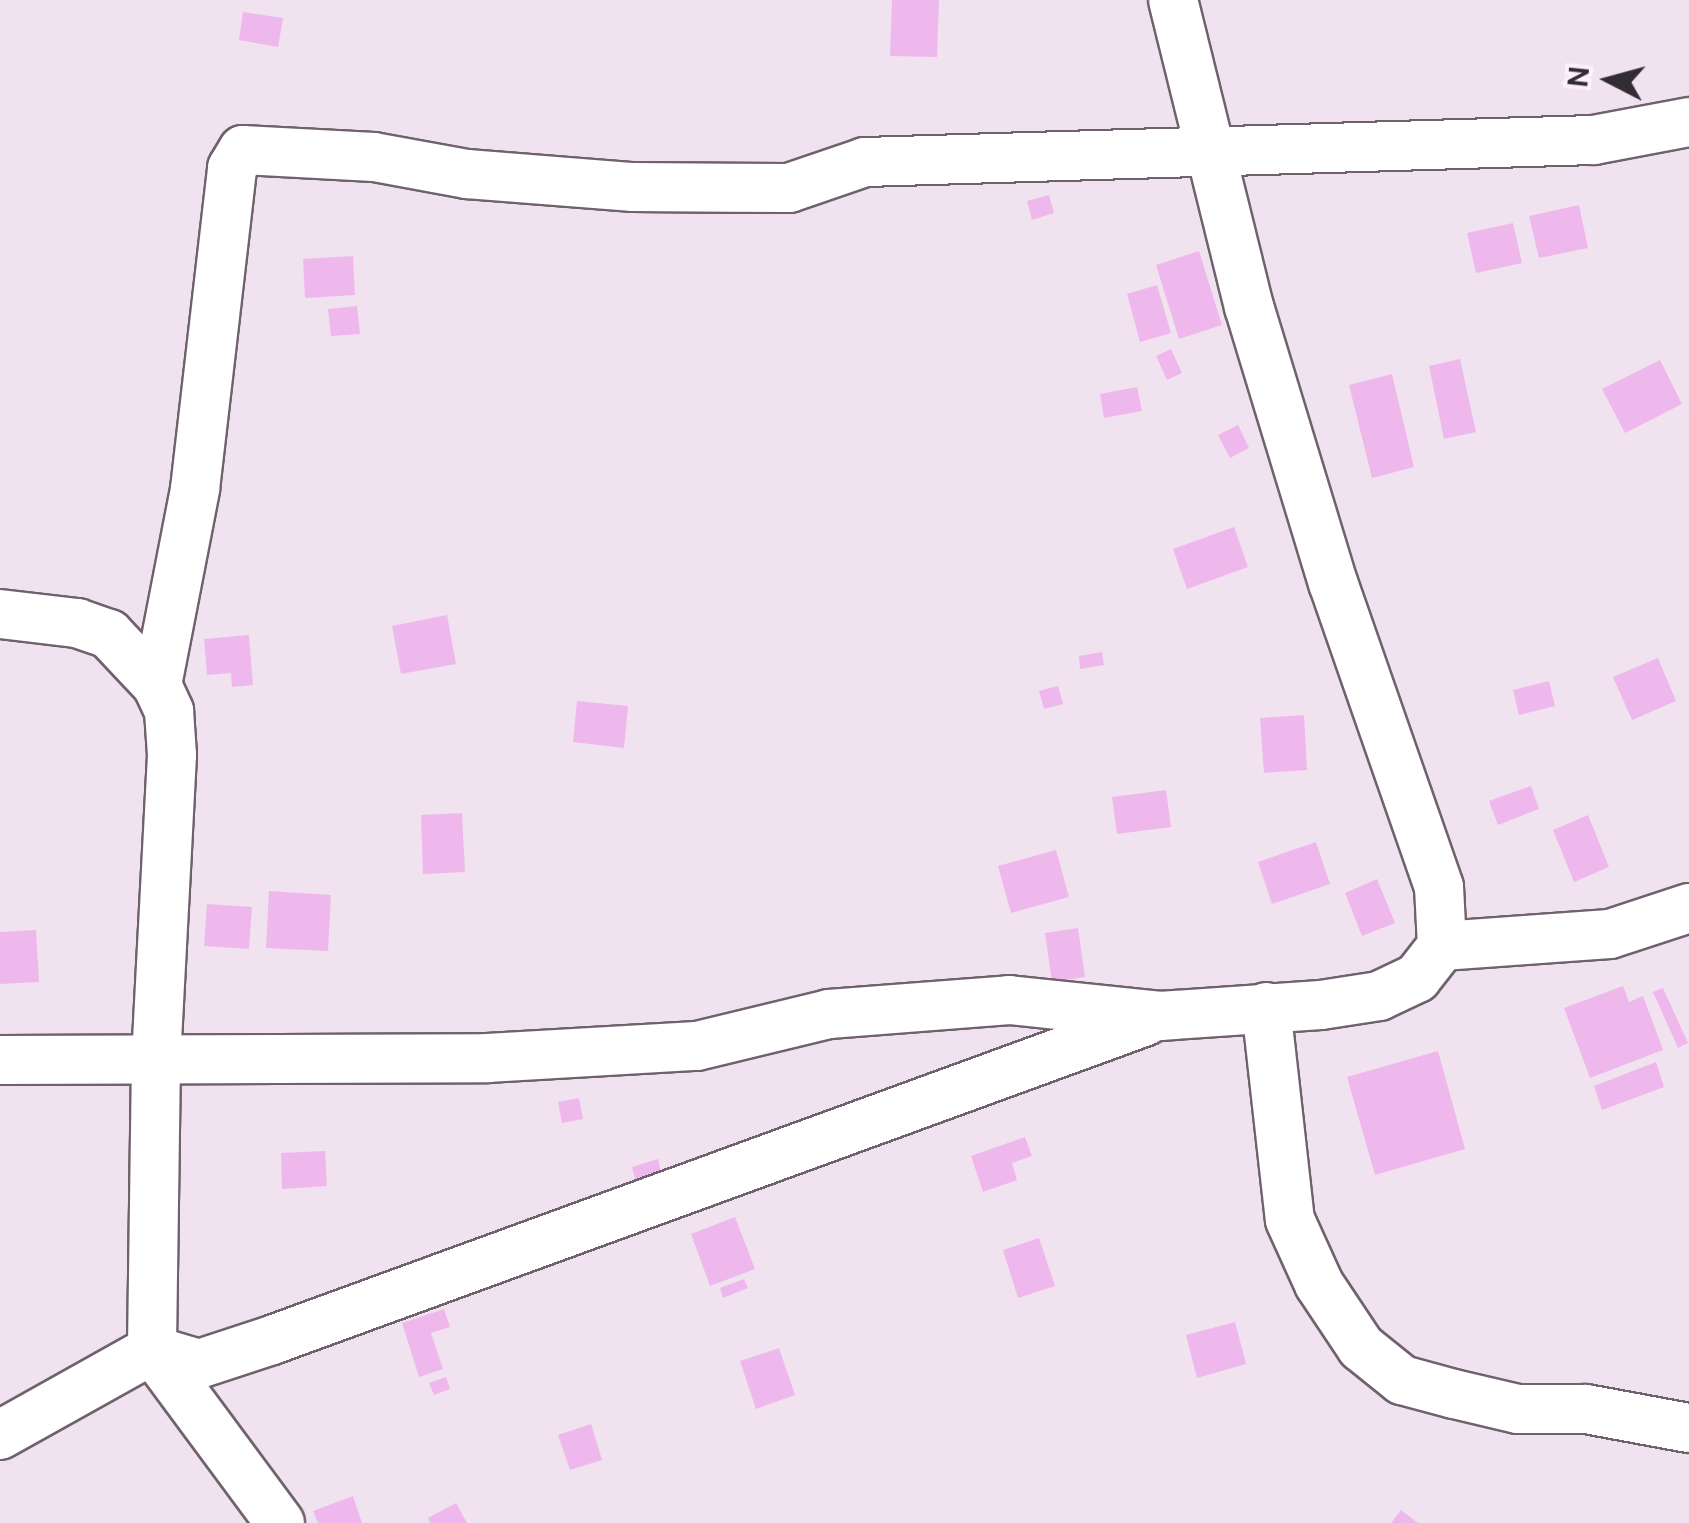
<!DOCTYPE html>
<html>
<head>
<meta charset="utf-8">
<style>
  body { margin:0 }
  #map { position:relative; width:1689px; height:1523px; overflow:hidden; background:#f1e2f0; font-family:"DM Sans",sans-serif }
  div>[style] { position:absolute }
  .building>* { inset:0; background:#efb8ec }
  .roads { filter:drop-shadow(2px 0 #6f626e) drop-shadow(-2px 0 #6f626e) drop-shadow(0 2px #6f626e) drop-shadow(0 -2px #6f626e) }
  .minor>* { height:48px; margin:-24px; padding:0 24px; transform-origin:24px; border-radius:24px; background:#fff }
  span { translate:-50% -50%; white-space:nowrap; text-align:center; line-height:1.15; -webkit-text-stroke:9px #feeffd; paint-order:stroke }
  .north { position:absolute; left:1559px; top:30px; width:100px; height:100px; -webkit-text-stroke:8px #feeffd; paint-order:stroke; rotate:276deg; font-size:28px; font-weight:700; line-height:40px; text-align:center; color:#322d32 }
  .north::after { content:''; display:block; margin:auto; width:35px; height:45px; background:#322d32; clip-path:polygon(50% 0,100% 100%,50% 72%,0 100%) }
</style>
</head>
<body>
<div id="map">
  <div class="building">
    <i style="clip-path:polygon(892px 0,939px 0,937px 57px,890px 56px)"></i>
    <i style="clip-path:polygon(243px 12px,283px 18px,278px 47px,239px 40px)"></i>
    <i style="clip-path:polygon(1049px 195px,1054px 213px,1032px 220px,1027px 201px)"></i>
    <i style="clip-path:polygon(1579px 205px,1588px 248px,1539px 258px,1529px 216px)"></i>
    <i style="clip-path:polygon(1513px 223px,1522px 263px,1476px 273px,1467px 233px)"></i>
    <i style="clip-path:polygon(1199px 251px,1222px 325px,1179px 339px,1156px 265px)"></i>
    <i style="clip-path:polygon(353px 256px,355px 295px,305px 298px,303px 259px)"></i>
    <i style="clip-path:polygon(1157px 285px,1171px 333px,1140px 342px,1127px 294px)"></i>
    <i style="clip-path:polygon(357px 306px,360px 334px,331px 336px,328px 309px)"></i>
    <i style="clip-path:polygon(1171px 349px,1182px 373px,1167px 380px,1156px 356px)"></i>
    <i style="clip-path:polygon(1460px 359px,1476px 432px,1444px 439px,1429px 366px)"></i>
    <i style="clip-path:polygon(1660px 360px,1682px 404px,1625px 433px,1602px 389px)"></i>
    <i style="clip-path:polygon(1392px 374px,1414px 467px,1372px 478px,1349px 385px)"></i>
    <i style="clip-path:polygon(1137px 387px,1142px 411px,1104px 418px,1100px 394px)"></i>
    <i style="clip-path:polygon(1238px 425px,1249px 448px,1230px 458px,1218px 435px)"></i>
    <i style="clip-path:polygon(1234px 527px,1248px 567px,1187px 589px,1173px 549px)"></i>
    <i style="clip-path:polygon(447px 615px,456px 664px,401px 674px,392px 626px)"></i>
    <i style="clip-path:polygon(249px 635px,253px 685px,232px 687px,231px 673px,207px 675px,204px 639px)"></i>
    <i style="clip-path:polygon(1102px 652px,1104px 665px,1080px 669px,1079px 656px)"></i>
    <i style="clip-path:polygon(1658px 658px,1676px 701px,1632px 720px,1613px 677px)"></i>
    <i style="clip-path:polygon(1549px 681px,1555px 706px,1519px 715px,1513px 690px)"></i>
    <i style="clip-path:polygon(1058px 686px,1063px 704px,1044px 709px,1039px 691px)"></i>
    <i style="clip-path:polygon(577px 701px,628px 706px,624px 748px,573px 742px)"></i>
    <i style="clip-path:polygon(1304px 715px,1307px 770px,1264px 773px,1260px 718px)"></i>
    <i style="clip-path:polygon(1531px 786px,1539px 809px,1498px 825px,1489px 801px)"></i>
    <i style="clip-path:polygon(1166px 790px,1171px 827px,1117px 834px,1112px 797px)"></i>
    <i style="clip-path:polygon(462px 813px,465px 872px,423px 874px,421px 815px)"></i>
    <i style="clip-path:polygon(1588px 815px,1609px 867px,1574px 882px,1553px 830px)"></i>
    <i style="clip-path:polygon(1316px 842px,1330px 884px,1272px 904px,1258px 862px)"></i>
    <i style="clip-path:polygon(1056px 850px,1069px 897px,1011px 913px,998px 866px)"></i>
    <i style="clip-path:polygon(1377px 879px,1395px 923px,1362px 936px,1345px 893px)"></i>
    <i style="clip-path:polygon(269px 891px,331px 895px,328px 951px,266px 948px)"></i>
    <i style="clip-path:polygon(207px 904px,252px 907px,249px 949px,204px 946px)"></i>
    <i style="clip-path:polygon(1078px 928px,1085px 977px,1052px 982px,1045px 933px)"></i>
    <i style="clip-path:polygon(36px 930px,39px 982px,0 984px,0 932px)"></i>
    <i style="clip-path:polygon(1623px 986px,1629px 1002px,1643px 996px,1663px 1050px,1590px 1078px,1564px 1008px)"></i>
    <i style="clip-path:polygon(1663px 988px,1688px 1043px,1678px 1048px,1653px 992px)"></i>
    <i style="clip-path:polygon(1438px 1051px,1465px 1149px,1375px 1175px,1347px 1077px)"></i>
    <i style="clip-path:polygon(1656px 1062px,1664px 1087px,1602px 1110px,1594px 1086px)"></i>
    <i style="clip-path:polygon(579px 1098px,583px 1119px,562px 1123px,558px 1102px)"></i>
    <i style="clip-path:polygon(1025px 1137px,1032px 1156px,1012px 1163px,1017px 1180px,983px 1192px,971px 1156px)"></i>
    <i style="clip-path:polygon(325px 1151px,327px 1186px,282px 1189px,281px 1153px)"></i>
    <i style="clip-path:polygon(658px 1159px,662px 1176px,636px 1182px,632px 1167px)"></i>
    <i style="clip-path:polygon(735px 1217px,755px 1269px,710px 1286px,691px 1234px)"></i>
    <i style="clip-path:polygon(1039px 1238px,1055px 1286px,1018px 1298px,1003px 1250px)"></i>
    <i style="clip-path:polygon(744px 1279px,748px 1288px,723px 1298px,720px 1288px)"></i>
    <i style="clip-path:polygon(444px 1309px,450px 1327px,431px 1333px,443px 1369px,419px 1377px,402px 1323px)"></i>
    <i style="clip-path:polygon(1235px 1322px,1246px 1364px,1197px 1378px,1186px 1335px)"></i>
    <i style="clip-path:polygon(779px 1348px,795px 1395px,756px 1409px,740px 1361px)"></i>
    <i style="clip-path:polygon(446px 1377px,450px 1389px,434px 1395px,429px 1383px)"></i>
    <i style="clip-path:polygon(591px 1424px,602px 1460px,570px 1470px,558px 1435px)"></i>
    <i style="clip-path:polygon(353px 1496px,362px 1523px,318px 1523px,313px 1511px)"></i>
    <i style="clip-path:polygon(456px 1503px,467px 1523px,430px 1523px,428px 1518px)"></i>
    <i style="clip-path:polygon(1401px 1510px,1418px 1523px,1391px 1523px)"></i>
  </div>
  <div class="roads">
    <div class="minor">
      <i style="left:0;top:614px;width:78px;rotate:6.7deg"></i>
      <i style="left:77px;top:623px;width:34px;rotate:19deg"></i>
      <i style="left:109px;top:634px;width:70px;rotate:46.7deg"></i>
      <i style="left:157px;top:685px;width:29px;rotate:65deg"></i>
      <i style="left:169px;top:711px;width:44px;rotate:86.1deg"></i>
      <i style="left:172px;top:755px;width:305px;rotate:93deg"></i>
      <i style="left:156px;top:1060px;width:290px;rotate:90.8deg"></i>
      <i style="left:152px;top:1350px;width:174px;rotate:150.8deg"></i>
      <i style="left:157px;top:685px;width:200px;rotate:-79deg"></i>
      <i style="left:195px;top:489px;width:323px;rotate:-83.4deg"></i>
      <i style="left:232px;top:168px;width:21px;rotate:-59deg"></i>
      <i style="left:243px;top:150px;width:131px;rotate:3.1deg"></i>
      <i style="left:374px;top:157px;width:95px;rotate:10.4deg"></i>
      <i style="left:467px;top:174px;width:167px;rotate:4.5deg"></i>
      <i style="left:633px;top:187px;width:156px;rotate:0.4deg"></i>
      <i style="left:789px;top:188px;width:80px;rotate:-18.9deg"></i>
      <i style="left:865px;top:162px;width:729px;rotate:-1.73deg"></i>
      <i style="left:1594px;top:140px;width:97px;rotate:-10.7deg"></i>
      <i style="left:1442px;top:946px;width:168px;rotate:-4.1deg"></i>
      <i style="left:1610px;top:934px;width:83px;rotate:-18.2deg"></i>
      <i style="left:1266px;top:1007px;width:214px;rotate:83.6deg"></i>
      <i style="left:1290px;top:1220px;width:70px;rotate:65.6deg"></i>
      <i style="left:1319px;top:1284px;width:76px;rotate:56.3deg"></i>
      <i style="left:1361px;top:1347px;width:53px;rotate:38.8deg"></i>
      <i style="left:1402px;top:1380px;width:54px;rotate:15.1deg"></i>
      <i style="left:1454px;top:1394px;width:66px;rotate:13.2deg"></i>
      <i style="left:1518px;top:1409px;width:68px"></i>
      <i style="left:1586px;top:1409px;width:105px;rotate:10.5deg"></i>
      <i style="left:0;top:1060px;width:487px;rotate:-0.2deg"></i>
      <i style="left:487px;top:1058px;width:210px;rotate:-3.3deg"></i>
      <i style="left:697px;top:1046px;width:136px;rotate:-13.6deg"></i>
      <i style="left:829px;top:1014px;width:181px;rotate:-4.4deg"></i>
      <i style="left:1009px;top:1000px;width:152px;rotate:6deg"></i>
      <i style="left:1160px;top:1016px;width:161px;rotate:-3.9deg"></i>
      <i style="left:1321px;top:1005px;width:59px;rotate:-8.8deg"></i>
      <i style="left:1379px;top:996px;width:42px;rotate:-25.3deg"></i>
      <i style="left:1417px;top:978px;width:41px;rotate:-52deg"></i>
      <i style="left:1442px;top:946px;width:59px;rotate:-92.9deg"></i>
      <i style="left:1439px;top:887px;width:322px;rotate:-109.2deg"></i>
      <i style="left:1333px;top:583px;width:288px;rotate:-106.9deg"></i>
      <i style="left:1249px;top:307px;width:316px;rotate:-103.9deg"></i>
      <i style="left:152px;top:1350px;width:49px;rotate:16.6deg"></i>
      <i style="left:199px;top:1364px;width:77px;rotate:-18.2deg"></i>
      <i style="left:272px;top:1340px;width:930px;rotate:-20.05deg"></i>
      <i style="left:152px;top:1350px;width:215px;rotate:53.5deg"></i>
    </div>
  </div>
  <div class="north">N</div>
</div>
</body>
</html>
